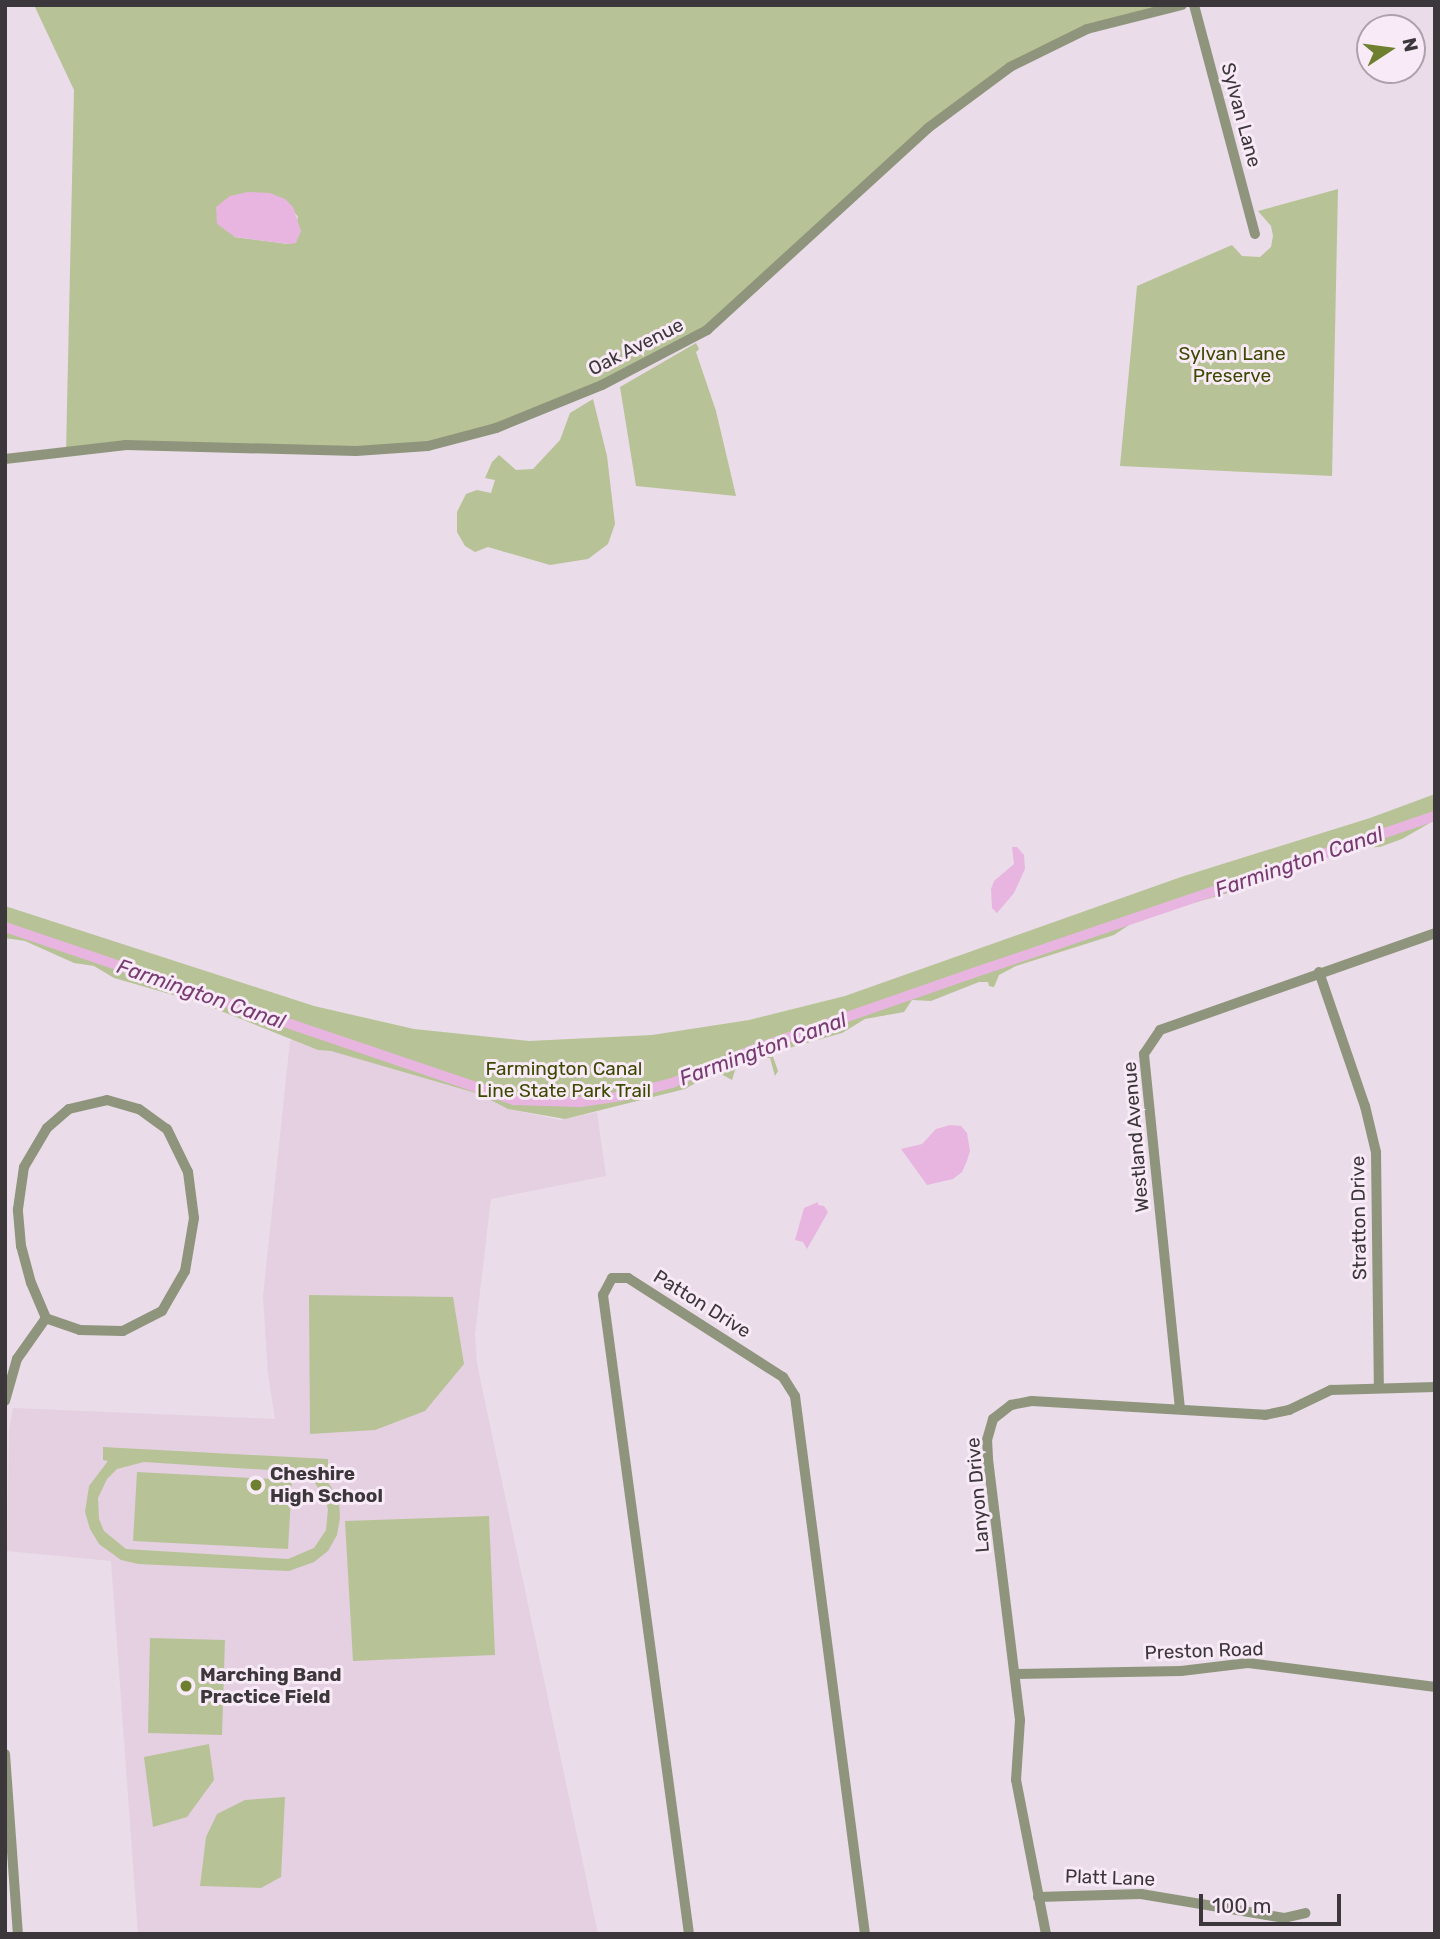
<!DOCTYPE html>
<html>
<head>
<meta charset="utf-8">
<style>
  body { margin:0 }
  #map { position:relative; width:1440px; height:1939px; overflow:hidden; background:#eadce8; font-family:Rubik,sans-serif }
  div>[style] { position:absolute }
  .built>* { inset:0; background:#e4d0e1 }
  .green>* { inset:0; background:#b7c396 }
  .water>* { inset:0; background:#e8b5e1 }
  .canal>* { height:10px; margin:-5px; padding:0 5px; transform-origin:5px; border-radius:5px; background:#e8b5e1 }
  .minor>* { height:10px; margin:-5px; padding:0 5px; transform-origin:5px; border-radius:5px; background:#8e957c }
  .dots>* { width:19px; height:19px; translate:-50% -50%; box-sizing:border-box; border:4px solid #f8eaf6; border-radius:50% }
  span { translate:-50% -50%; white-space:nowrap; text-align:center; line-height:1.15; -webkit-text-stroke:6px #f8eaf6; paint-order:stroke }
  .street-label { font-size:19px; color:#3c373b }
  .park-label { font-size:19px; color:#3c4901 }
  .poi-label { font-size:19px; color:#3c373b; font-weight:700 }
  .left { translate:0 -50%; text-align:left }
  .water-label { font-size:21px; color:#773b72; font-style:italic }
  .frame { position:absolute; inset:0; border:7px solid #3c373b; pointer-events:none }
  .north { position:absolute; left:1356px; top:14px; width:70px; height:70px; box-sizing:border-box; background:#f8eaf6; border:2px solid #ada2ab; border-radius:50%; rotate:77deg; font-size:19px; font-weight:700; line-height:28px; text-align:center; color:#3c373b }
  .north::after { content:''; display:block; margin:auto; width:24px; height:32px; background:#6e802f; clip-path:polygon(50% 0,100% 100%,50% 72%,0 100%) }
  .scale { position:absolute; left:1199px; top:1894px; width:142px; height:32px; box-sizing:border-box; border:4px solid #3c373b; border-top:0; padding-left:9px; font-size:21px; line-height:24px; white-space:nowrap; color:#3c373b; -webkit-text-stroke:5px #f8eaf6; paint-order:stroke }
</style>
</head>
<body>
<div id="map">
  <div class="built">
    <i style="clip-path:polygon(294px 1040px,318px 1050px,331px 1051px,479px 1094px,508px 1109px,560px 1120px,597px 1112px,606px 1176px,491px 1199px,475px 1334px,477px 1364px,598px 1934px,138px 1934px,111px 1561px,7px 1551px,9px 1430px,13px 1408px,275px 1419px,268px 1374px,263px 1296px,290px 1041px)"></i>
  </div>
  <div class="green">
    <i style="clip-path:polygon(evenodd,34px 5px,1182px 5px,1087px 29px,1010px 67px,928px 128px,707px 330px,602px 385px,496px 428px,428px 446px,356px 451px,126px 445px,66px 452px,74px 90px,34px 5px,285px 199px,298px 217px,288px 244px,234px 237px,285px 199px)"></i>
    <i style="clip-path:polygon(1338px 189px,1332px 476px,1120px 466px,1137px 286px,1232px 245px,1242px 256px,1260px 257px,1271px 247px,1273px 236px,1271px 226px,1258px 211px)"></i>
    <i style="clip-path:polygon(696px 343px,699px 349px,696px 352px,716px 411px,736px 496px,636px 486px,620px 387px)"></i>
    <i style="clip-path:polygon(593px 399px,607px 456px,615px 524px,608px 544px,588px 559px,550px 565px,488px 547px,475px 552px,465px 546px,457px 532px,457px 512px,466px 494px,477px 490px,491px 493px,495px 480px,485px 478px,492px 462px,499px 455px,516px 470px,533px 469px,560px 440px,570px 413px)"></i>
    <i style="clip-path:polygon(1435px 794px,1435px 820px,1402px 839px,1380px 847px,1354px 848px,1253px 882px,1235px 891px,1138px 919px,1114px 935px,1016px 966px,999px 975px,994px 987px,989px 986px,988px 982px,979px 982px,931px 1001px,912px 1000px,904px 1012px,865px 1019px,842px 1033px,775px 1052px,772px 1054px,778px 1071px,775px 1076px,770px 1058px,763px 1058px,736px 1067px,732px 1080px,721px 1074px,710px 1075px,685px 1089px,565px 1119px,508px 1109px,479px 1094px,331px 1051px,318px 1050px,201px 1003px,114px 978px,94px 966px,74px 963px,25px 941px,5px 938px,5px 906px,314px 1006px,414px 1029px,529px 1041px,652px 1035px,749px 1020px,845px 996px,1181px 877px,1370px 818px)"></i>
    <i style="clip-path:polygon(309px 1295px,453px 1297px,464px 1364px,425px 1411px,375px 1430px,310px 1434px)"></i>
    <i style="clip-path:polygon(evenodd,103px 1447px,328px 1459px,328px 1472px,322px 1472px,339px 1500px,340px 1518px,337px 1535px,328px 1551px,314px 1562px,289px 1571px,138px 1564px,121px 1560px,99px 1544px,90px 1529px,85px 1512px,89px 1486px,108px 1461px,103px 1460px,103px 1447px,144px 1462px,299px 1472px,312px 1479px,324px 1496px,328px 1509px,326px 1530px,314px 1548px,288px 1559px,126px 1549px,104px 1531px,99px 1519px,98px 1498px,107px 1479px,117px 1469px,144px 1462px)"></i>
    <i style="clip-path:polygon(137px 1472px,292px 1480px,288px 1549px,133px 1541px)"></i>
    <i style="clip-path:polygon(489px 1516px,495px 1655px,353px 1661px,345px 1521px)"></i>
    <i style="clip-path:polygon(150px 1638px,225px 1640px,222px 1735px,148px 1733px)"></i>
    <i style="clip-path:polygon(209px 1744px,214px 1780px,187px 1817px,153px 1827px,144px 1757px)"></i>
    <i style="clip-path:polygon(285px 1797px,281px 1877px,261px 1888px,200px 1886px,206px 1837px,217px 1814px,245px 1800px)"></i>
  </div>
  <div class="water">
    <i style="clip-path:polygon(248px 192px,270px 193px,285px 199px,293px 207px,301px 231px,296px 243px,289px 244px,235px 237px,217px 224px,216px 207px,230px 196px)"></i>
    <i style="clip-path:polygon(1012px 847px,1017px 847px,1024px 855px,1025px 869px,1014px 893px,997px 913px,992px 908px,991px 889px,994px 881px,1014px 864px)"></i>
    <i style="clip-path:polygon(950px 1125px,961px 1126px,967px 1133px,970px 1151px,967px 1161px,962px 1172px,953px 1179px,927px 1185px,901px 1149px,922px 1144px,936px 1129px)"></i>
    <i style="clip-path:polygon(818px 1202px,818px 1205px,824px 1206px,828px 1212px,807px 1249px,803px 1242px,795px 1240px,804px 1208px)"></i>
  </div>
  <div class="canal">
    <i style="left:5px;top:927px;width:538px;rotate:18.77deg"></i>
    <i style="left:514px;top:1100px;width:66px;rotate:1.7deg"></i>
    <i style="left:580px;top:1102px;width:42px;rotate:-8.1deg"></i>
    <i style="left:622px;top:1096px;width:52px;rotate:-14.6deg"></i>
    <i style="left:672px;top:1083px;width:87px;rotate:-22.4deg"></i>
    <i style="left:752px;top:1050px;width:247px;rotate:-19.2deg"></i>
    <i style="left:985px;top:969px;width:475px;rotate:-18.8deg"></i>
  </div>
  <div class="minor">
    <i style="left:1194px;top:5px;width:237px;rotate:75.1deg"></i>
    <i style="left:5px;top:459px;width:122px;rotate:-6.6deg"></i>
    <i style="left:126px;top:445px;width:230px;rotate:1.5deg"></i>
    <i style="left:356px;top:451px;width:72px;rotate:-4deg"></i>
    <i style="left:428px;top:446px;width:70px;rotate:-14.8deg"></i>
    <i style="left:496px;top:428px;width:114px;rotate:-22.1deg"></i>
    <i style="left:602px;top:385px;width:119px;rotate:-27.6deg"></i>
    <i style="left:707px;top:330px;width:299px;rotate:-42.4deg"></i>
    <i style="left:928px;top:128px;width:102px;rotate:-36.6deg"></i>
    <i style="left:1010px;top:67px;width:86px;rotate:-26.3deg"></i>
    <i style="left:1087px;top:29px;width:98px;rotate:-14.2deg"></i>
    <i style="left:1319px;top:972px;width:142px;rotate:71.1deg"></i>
    <i style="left:1365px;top:1106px;width:47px;rotate:76.6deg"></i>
    <i style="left:1376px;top:1152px;width:236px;rotate:89.3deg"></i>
    <i style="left:107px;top:1100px;width:33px;rotate:16deg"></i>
    <i style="left:139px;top:1109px;width:34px;rotate:36deg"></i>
    <i style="left:167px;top:1129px;width:48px;rotate:64deg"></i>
    <i style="left:188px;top:1172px;width:46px;rotate:82.6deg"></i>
    <i style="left:194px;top:1218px;width:54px;rotate:99.6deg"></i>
    <i style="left:185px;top:1271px;width:46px;rotate:119.9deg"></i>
    <i style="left:162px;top:1311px;width:44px;rotate:152.9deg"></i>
    <i style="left:123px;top:1331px;width:43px;rotate:-178.7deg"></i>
    <i style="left:80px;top:1330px;width:36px;rotate:-161deg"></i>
    <i style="left:46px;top:1318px;width:38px;rotate:-113deg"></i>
    <i style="left:31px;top:1283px;width:38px;rotate:-105deg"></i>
    <i style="left:21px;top:1246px;width:37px;rotate:-95deg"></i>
    <i style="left:18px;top:1209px;width:42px;rotate:-81.9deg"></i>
    <i style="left:24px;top:1167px;width:45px;rotate:-59.5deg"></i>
    <i style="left:47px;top:1128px;width:29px;rotate:-41deg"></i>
    <i style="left:69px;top:1109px;width:39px;rotate:-13deg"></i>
    <i style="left:5px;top:1401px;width:44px;rotate:-74.1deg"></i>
    <i style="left:17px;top:1359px;width:50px;rotate:-54.7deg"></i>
    <i style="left:1180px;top:1409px;width:357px;rotate:-95.8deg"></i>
    <i style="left:1144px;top:1054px;width:29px;rotate:-56deg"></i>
    <i style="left:1160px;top:1030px;width:292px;rotate:-19.4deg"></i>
    <i style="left:1015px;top:1674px;width:166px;rotate:-1deg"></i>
    <i style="left:1181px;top:1671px;width:67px;rotate:-6.8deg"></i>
    <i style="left:1248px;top:1663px;width:189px;rotate:7.3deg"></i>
    <i style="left:5px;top:1754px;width:180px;rotate:85.9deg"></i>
    <i style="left:1038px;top:1897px;width:103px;rotate:-1.7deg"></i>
    <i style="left:1141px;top:1894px;width:145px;rotate:9.5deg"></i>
    <i style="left:1284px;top:1918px;width:22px;rotate:-13deg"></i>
    <i style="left:689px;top:1934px;width:645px;rotate:-97.67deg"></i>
    <i style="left:603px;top:1295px;width:19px;rotate:-62deg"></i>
    <i style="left:612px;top:1278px;width:16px"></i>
    <i style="left:628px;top:1278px;width:184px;rotate:32.6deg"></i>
    <i style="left:783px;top:1377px;width:22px;rotate:58deg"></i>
    <i style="left:795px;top:1396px;width:543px;rotate:82.59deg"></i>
    <i style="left:1046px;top:1934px;width:157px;rotate:-101deg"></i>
    <i style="left:1016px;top:1780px;width:60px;rotate:-86.2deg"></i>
    <i style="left:1020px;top:1720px;width:264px;rotate:-97deg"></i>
    <i style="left:988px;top:1458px;width:18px;rotate:-93deg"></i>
    <i style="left:987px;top:1440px;width:22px;rotate:-74deg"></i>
    <i style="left:993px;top:1419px;width:23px;rotate:-38deg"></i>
    <i style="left:1011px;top:1405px;width:21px;rotate:-11deg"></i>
    <i style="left:1032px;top:1401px;width:233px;rotate:3.4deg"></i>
    <i style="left:1265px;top:1415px;width:25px;rotate:-12deg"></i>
    <i style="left:1289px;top:1410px;width:47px;rotate:-25.5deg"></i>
    <i style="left:1331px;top:1390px;width:104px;rotate:-1.7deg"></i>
  </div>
  <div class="dots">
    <i style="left:256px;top:1485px;background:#6e802f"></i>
    <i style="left:186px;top:1686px;background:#6e802f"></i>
  </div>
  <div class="street-label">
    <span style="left:1241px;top:115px;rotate:75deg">Sylvan Lane</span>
    <span style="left:636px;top:347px;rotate:-27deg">Oak Avenue</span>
    <span style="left:1136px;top:1137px;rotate:-95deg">Westland Avenue</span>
    <span style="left:1359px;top:1218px;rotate:-91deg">Stratton Drive</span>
    <span style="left:702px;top:1304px;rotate:32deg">Patton Drive</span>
    <span style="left:978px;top:1495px;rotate:-95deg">Lanyon Drive</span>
    <span style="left:1204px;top:1651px;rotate:-2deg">Preston Road</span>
    <span style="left:1110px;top:1878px;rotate:2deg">Platt Lane</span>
  </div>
  <div class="park-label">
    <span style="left:1232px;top:365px">Sylvan Lane<br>Preserve</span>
    <span style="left:564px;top:1080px">Farmington Canal<br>Line State Park Trail</span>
  </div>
  <div class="poi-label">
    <span class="left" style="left:270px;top:1485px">Cheshire<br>High School</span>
    <span class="left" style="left:200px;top:1686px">Marching Band<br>Practice Field</span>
  </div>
  <div class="water-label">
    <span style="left:1299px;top:862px;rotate:-19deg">Farmington Canal</span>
    <span style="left:201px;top:994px;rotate:19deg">Farmington Canal</span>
    <span style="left:763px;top:1049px;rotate:-20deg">Farmington Canal</span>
  </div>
  <div class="frame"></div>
  <div class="north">N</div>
  <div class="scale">100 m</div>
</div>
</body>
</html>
